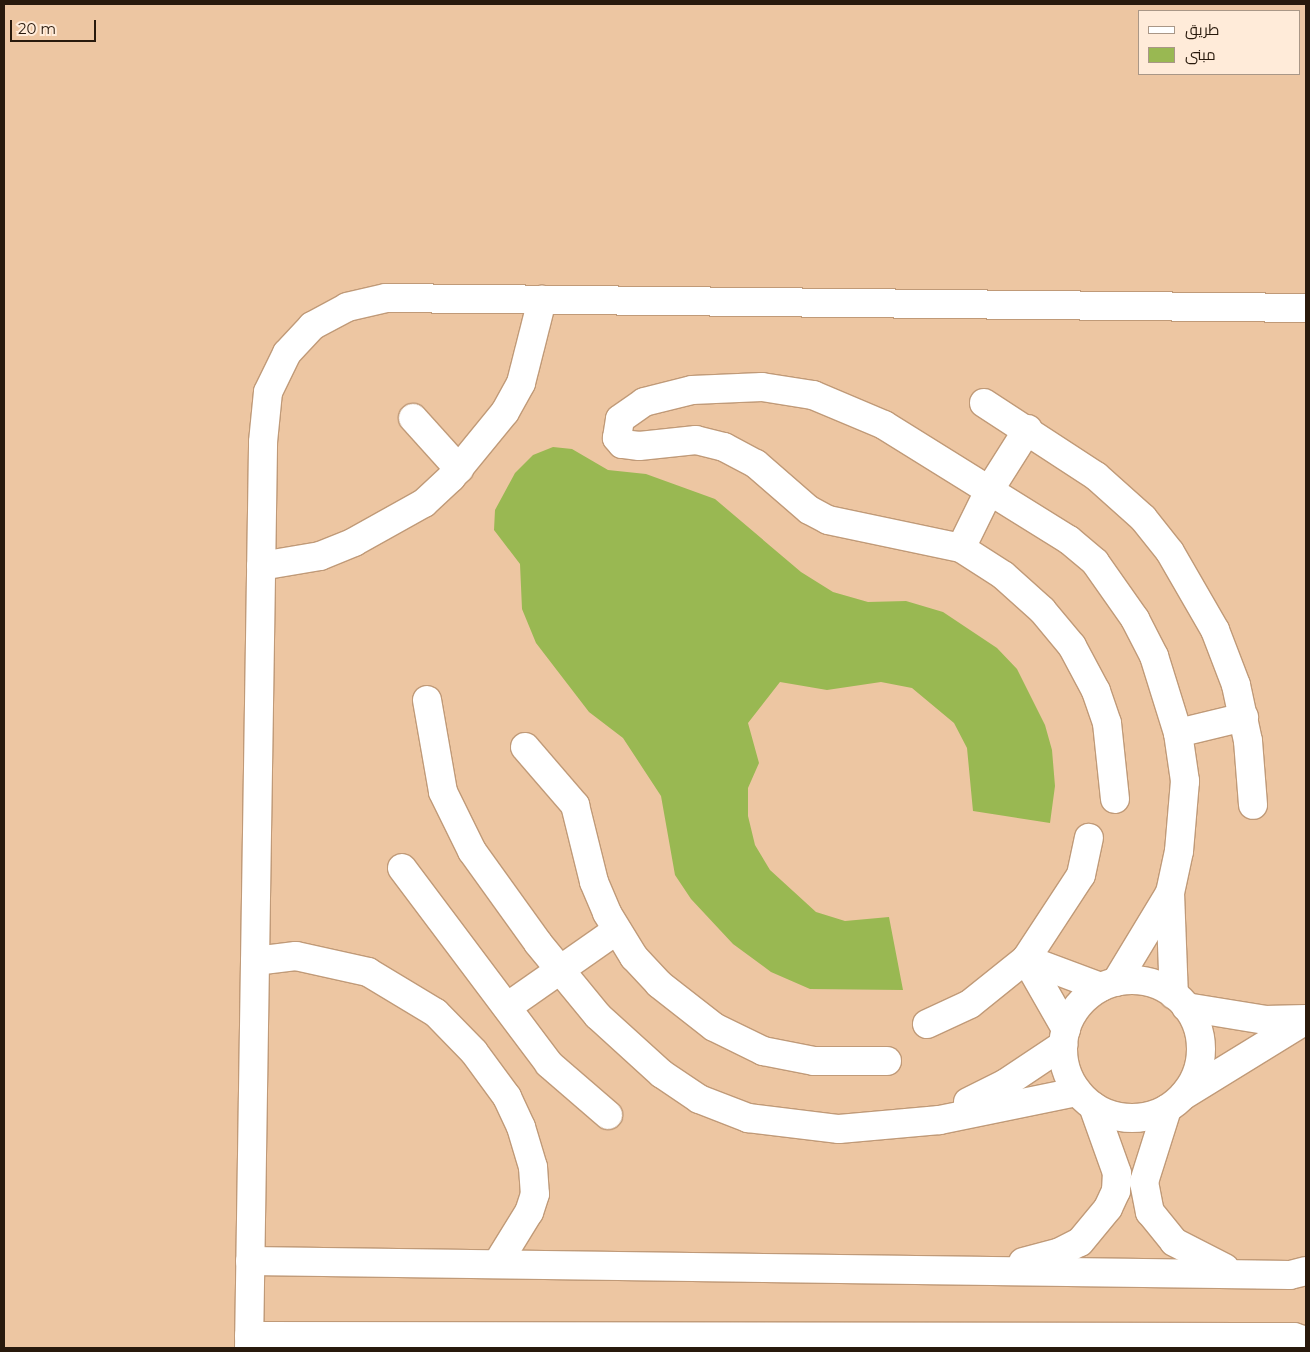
<!DOCTYPE html>
<html>
<head>
<meta charset="utf-8">
<style>
  body { margin:0 }
  #map { position:relative; width:1310px; height:1352px; overflow:hidden; background:#edc6a2; font-family:Montserrat,Cairo,sans-serif }
  div>[style] { position:absolute }
  .building>* { inset:0; background:#99b852 }
  .roads { filter:drop-shadow(1px 0 #c09a78) drop-shadow(-1px 0 #c09a78) drop-shadow(0 1px #c09a78) drop-shadow(0 -1px #c09a78) }
  .minor>* { height:28px; margin:-14px; padding:0 14px; transform-origin:14px; border-radius:14px; background:#fff }
  .minor>.ring { margin:-14px; padding:0; box-sizing:content-box; background:none; border:28px solid #fff; border-radius:50% }
  span { translate:-50% -50%; white-space:nowrap; text-align:center; line-height:1.15; -webkit-text-stroke:4px #ffebd9; paint-order:stroke }
  .frame { position:absolute; inset:0; border:5px solid #28190c; pointer-events:none }
  .legend { position:absolute; left:1138px; top:10px; width:162px; height:65px; box-sizing:border-box; background:#ffebd9; border:1px solid #a99787; margin:0; padding:6px 9px; list-style:none; font-size:15px; color:#28190c }
  .legend li { display:flex; align-items:center; gap:10px; height:25px }
  .legend b { width:25px; border:1px solid #a99787 }
  .scale { position:absolute; left:10px; top:20px; width:86px; height:22px; box-sizing:border-box; border:2px solid #28190c; border-top:0; padding-left:6px; font-size:15px; line-height:18px; white-space:nowrap; color:#28190c; -webkit-text-stroke:4px #ffebd9; paint-order:stroke }
</style>
</head>
<body>
<div id="map">
  <div class="building">
    <i style="clip-path:polygon(553px 447px,572px 449px,608px 470px,646px 474px,715px 499px,801px 572px,833px 592px,868px 602px,906px 601px,943px 612px,997px 648px,1017px 669px,1045px 725px,1052px 750px,1055px 786px,1050px 823px,973px 811px,967px 748px,954px 723px,912px 688px,881px 682px,827px 690px,780px 682px,748px 723px,759px 763px,748px 788px,748px 816px,755px 845px,770px 870px,816px 912px,845px 921px,889px 917px,903px 990px,810px 989px,771px 972px,733px 944px,691px 899px,675px 875px,661px 796px,623px 738px,589px 712px,536px 643px,522px 609px,520px 564px,494px 530px,495px 510px,515px 473px,533px 455px)"></i>
  </div>
  <div class="roads">
    <div class="minor">
      <i style="left:984px;top:403px;width:134px;rotate:33.1deg"></i>
      <i style="left:1096px;top:476px;width:63px;rotate:41.8deg"></i>
      <i style="left:1143px;top:518px;width:43px;rotate:51.5deg"></i>
      <i style="left:1170px;top:552px;width:90px;rotate:60deg"></i>
      <i style="left:1215px;top:630px;width:59px;rotate:69.1deg"></i>
      <i style="left:1236px;top:685px;width:57px;rotate:77.9deg"></i>
      <i style="left:1248px;top:741px;width:64px;rotate:85.5deg"></i>
      <i style="left:413px;top:418px;width:69px;rotate:48deg"></i>
      <i style="left:961px;top:548px;width:66px;rotate:-63.8deg"></i>
      <i style="left:990px;top:489px;width:71px;rotate:-57.7deg"></i>
      <i style="left:261px;top:566px;width:60px;rotate:-9.6deg"></i>
      <i style="left:320px;top:556px;width:37px;rotate:-22deg"></i>
      <i style="left:354px;top:542px;width:80px;rotate:-29.1deg"></i>
      <i style="left:424px;top:503px;width:37px;rotate:-43deg"></i>
      <i style="left:451px;top:478px;width:85px;rotate:-50.7deg"></i>
      <i style="left:505px;top:412px;width:33px;rotate:-61deg"></i>
      <i style="left:521px;top:383px;width:86px;rotate:-75.8deg"></i>
      <i style="left:427px;top:700px;width:93px;rotate:80.1deg"></i>
      <i style="left:443px;top:792px;width:66px;rotate:63.8deg"></i>
      <i style="left:472px;top:851px;width:113px;rotate:54.3deg"></i>
      <i style="left:538px;top:943px;width:94px;rotate:50.6deg"></i>
      <i style="left:598px;top:1016px;width:86px;rotate:42.2deg"></i>
      <i style="left:662px;top:1074px;width:45px;rotate:34deg"></i>
      <i style="left:699px;top:1099px;width:53px;rotate:21.2deg"></i>
      <i style="left:748px;top:1118px;width:92px;rotate:6.9deg"></i>
      <i style="left:839px;top:1129px;width:101px;rotate:-5.1deg"></i>
      <i style="left:940px;top:1120px;width:140px;rotate:-11.6deg"></i>
      <i style="left:1178px;top:733px;width:68px;rotate:-13.6deg"></i>
      <i style="left:525px;top:747px;width:77px;rotate:49.2deg"></i>
      <i style="left:575px;top:805px;width:79px;rotate:76.1deg"></i>
      <i style="left:594px;top:882px;width:34px;rotate:67deg"></i>
      <i style="left:607px;top:913px;width:52px;rotate:58.5deg"></i>
      <i style="left:634px;top:957px;width:37px;rotate:47deg"></i>
      <i style="left:659px;top:984px;width:70px;rotate:38deg"></i>
      <i style="left:714px;top:1027px;width:55px;rotate:26.1deg"></i>
      <i style="left:763px;top:1051px;width:52px;rotate:11.1deg"></i>
      <i style="left:814px;top:1061px;width:73px"></i>
      <i style="left:1115px;top:799px;width:76px;rotate:-96deg"></i>
      <i style="left:1107px;top:723px;width:34px;rotate:-109deg"></i>
      <i style="left:1096px;top:691px;width:51px;rotate:-118.1deg"></i>
      <i style="left:1072px;top:646px;width:47px;rotate:-129.8deg"></i>
      <i style="left:1042px;top:610px;width:52px;rotate:-138.1deg"></i>
      <i style="left:1003px;top:575px;width:50px;rotate:-147.3deg"></i>
      <i style="left:961px;top:548px;width:136px;rotate:-168.1deg"></i>
      <i style="left:828px;top:520px;width:21px;rotate:-152deg"></i>
      <i style="left:809px;top:510px;width:70px;rotate:-139deg"></i>
      <i style="left:756px;top:464px;width:36px;rotate:-152deg"></i>
      <i style="left:724px;top:447px;width:29px;rotate:-166deg"></i>
      <i style="left:696px;top:440px;width:57px;rotate:174deg"></i>
      <i style="left:639px;top:446px;width:17px;rotate:-173deg"></i>
      <i style="left:622px;top:444px;width:8px;rotate:-130deg"></i>
      <i style="left:617px;top:438px;width:19px;rotate:-81deg"></i>
      <i style="left:620px;top:419px;width:29px;rotate:-35deg"></i>
      <i style="left:644px;top:402px;width:49px;rotate:-14deg"></i>
      <i style="left:692px;top:390px;width:70px;rotate:-2.5deg"></i>
      <i style="left:762px;top:387px;width:52px;rotate:8.9deg"></i>
      <i style="left:813px;top:395px;width:77px;rotate:22.9deg"></i>
      <i style="left:884px;top:425px;width:218px;rotate:31.9deg"></i>
      <i style="left:1069px;top:540px;width:34px;rotate:40deg"></i>
      <i style="left:1095px;top:562px;width:70px;rotate:54.9deg"></i>
      <i style="left:1135px;top:619px;width:42px;rotate:62.8deg"></i>
      <i style="left:1154px;top:656px;width:81px;rotate:72.7deg"></i>
      <i style="left:1178px;top:733px;width:49px;rotate:81.7deg"></i>
      <i style="left:1185px;top:781px;width:70px;rotate:94.9deg"></i>
      <i style="left:1179px;top:851px;width:43px;rotate:102.1deg"></i>
      <i style="left:1170px;top:893px;width:102px;rotate:87.8deg"></i>
      <i style="left:402px;top:868px;width:245px;rotate:53.1deg"></i>
      <i style="left:549px;top:1064px;width:78px;rotate:40.8deg"></i>
      <i style="left:1026px;top:959px;width:81px;rotate:60.3deg"></i>
      <i style="left:1026px;top:959px;width:80px;rotate:20.5deg"></i>
      <i style="left:255px;top:961px;width:41px;rotate:-7deg"></i>
      <i style="left:296px;top:956px;width:74px;rotate:12.5deg"></i>
      <i style="left:368px;top:972px;width:79px;rotate:31.1deg"></i>
      <i style="left:436px;top:1013px;width:54px;rotate:45.7deg"></i>
      <i style="left:474px;top:1052px;width:56px;rotate:53.7deg"></i>
      <i style="left:507px;top:1097px;width:33px;rotate:65deg"></i>
      <i style="left:521px;top:1127px;width:42px;rotate:73.3deg"></i>
      <i style="left:533px;top:1167px;width:27px;rotate:86deg"></i>
      <i style="left:535px;top:1194px;width:19px;rotate:108deg"></i>
      <i style="left:529px;top:1212px;width:61px;rotate:121.6deg"></i>
      <i class="ring" style="left:1063px;top:980px;width:110px;height:110px"></i>
      <i style="left:1116px;top:982px;width:104px;rotate:-58.8deg"></i>
      <i style="left:507px;top:1007px;width:134px;rotate:-35deg"></i>
      <i style="left:1186px;top:1007px;width:80px;rotate:9.3deg"></i>
      <i style="left:1265px;top:1020px;width:41px;rotate:-1.4deg"></i>
      <i style="left:927px;top:1024px;width:47px;rotate:-24.9deg"></i>
      <i style="left:970px;top:1004px;width:72px;rotate:-38.8deg"></i>
      <i style="left:1026px;top:959px;width:100px;rotate:-56.8deg"></i>
      <i style="left:1081px;top:875px;width:38px;rotate:-78deg"></i>
      <i style="left:1184px;top:1095px;width:143px;rotate:-31.6deg"></i>
      <i style="left:968px;top:1102px;width:42px;rotate:-26.6deg"></i>
      <i style="left:1006px;top:1083px;width:69px;rotate:-33.7deg"></i>
      <i style="left:1167px;top:1109px;width:77px;rotate:107.5deg"></i>
      <i style="left:1144px;top:1182px;width:31px;rotate:79deg"></i>
      <i style="left:1150px;top:1212px;width:38px;rotate:51deg"></i>
      <i style="left:1174px;top:1242px;width:57px;rotate:27deg"></i>
      <i style="left:250px;top:1261px;width:1040px;rotate:0.77deg"></i>
      <i style="left:1290px;top:1275px;width:16px;rotate:-14deg"></i>
      <i style="left:1023px;top:1262px;width:38px;rotate:-15deg"></i>
      <i style="left:1060px;top:1252px;width:22px;rotate:-27deg"></i>
      <i style="left:1080px;top:1242px;width:44px;rotate:-50.5deg"></i>
      <i style="left:1108px;top:1208px;width:19px;rotate:-65deg"></i>
      <i style="left:1116px;top:1191px;width:18px;rotate:-87deg"></i>
      <i style="left:1117px;top:1173px;width:71px;rotate:-109.7deg"></i>
      <i style="left:249px;top:1336px;width:1045px;rotate:0.05deg"></i>
      <i style="left:1294px;top:1337px;width:13px;rotate:18deg"></i>
      <i style="left:249px;top:1348px;width:906px;rotate:-89.11deg"></i>
      <i style="left:263px;top:442px;width:50px;rotate:-84.3deg"></i>
      <i style="left:268px;top:392px;width:43px;rotate:-64deg"></i>
      <i style="left:287px;top:353px;width:37px;rotate:-47deg"></i>
      <i style="left:312px;top:326px;width:40px;rotate:-28deg"></i>
      <i style="left:347px;top:307px;width:40px;rotate:-13deg"></i>
      <i style="left:386px;top:298px;width:920px;rotate:0.62deg"></i>
    </div>
  </div>
  <div class="frame"></div>
  <ul class="legend">
  <li><b style="height:6px;background:#fff"></b>طريق</li>
  <li><b style="height:14px;background:#99b852"></b>مبنى</li>
  </ul>
  <div class="scale">20 m</div>
</div>
</body>
</html>
